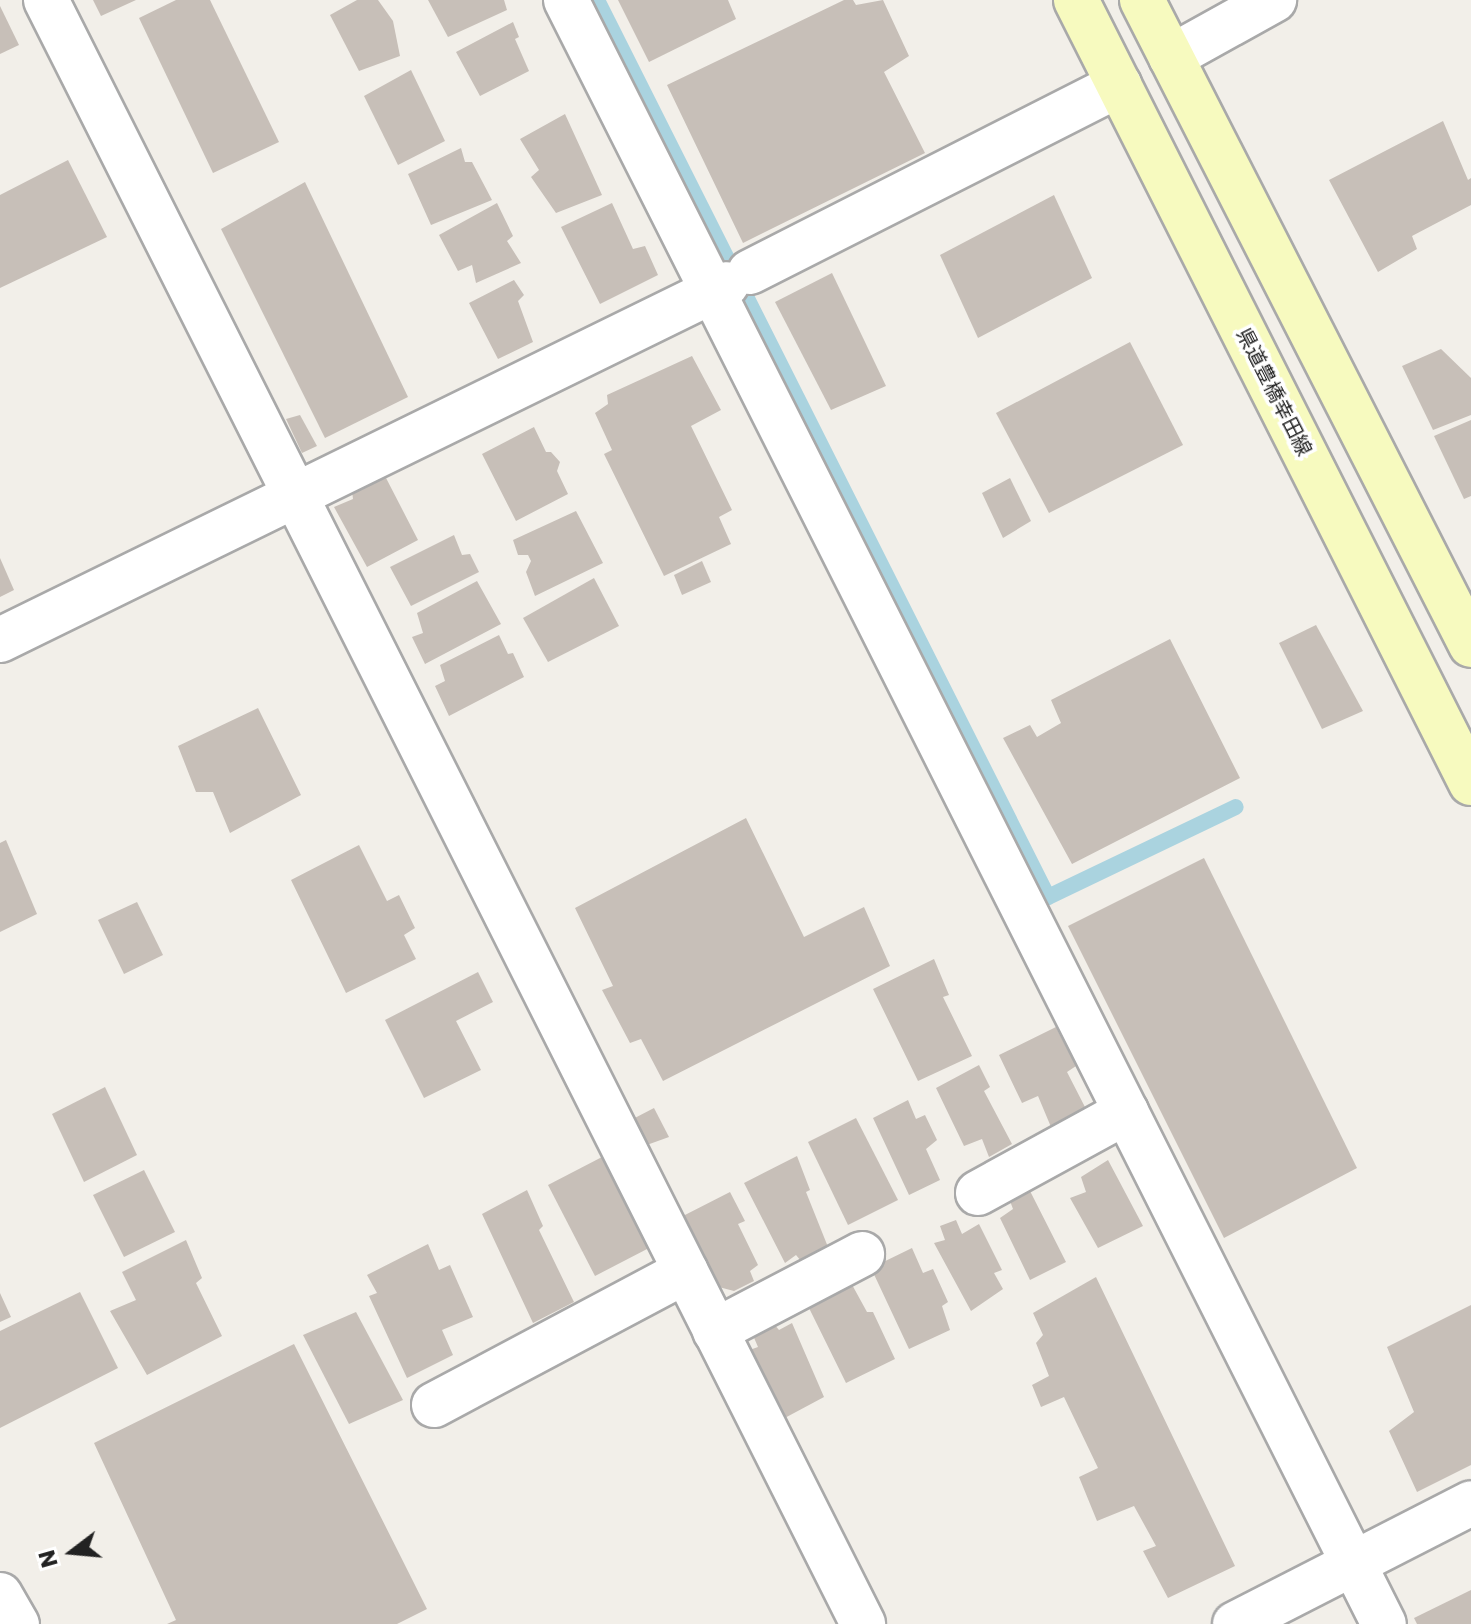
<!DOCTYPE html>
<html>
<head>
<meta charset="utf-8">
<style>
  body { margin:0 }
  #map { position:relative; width:1471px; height:1624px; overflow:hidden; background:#f2efe9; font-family:Poppins,"Noto Sans JP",sans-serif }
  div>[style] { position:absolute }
  .stream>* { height:16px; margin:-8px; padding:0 8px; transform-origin:8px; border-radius:8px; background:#aad3df }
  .building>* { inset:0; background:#c7bfb8 }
  .roads { filter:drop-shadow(2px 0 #a9a9a9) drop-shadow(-2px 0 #a9a9a9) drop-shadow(0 2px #a9a9a9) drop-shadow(0 -2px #a9a9a9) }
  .street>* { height:44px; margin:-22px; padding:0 22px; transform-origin:22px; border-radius:22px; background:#fff }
  .secondary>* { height:44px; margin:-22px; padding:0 22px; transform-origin:22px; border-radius:22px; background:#f7fabf }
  span { translate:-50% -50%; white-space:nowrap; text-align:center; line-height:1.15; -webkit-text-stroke:7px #fff; paint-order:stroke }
  .street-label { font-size:20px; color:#222 }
  .north { position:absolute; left:32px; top:1512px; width:80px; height:80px; -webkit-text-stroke:6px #fff; paint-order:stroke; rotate:254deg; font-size:22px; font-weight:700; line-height:32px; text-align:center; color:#222 }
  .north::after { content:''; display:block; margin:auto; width:28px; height:36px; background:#222; clip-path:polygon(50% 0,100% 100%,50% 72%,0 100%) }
</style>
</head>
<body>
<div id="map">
  <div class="stream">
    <i style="left:597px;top:0;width:1004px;rotate:63.31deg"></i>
    <i style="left:1048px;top:897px;width:208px;rotate:-25.6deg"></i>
  </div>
  <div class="building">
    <i style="clip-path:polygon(93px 0,136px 0,101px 16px)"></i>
    <i style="clip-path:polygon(176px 0,210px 0,279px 142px,213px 173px,139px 18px)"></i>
    <i style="clip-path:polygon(357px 0,378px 0,393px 21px,400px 56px,359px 71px,330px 15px)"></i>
    <i style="clip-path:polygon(428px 0,504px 0,507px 10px,448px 37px)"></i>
    <i style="clip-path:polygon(618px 0,728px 0,736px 19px,649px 62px)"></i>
    <i style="clip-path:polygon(844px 0,853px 0,856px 5px,883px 0,909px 56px,884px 72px,925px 153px,743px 243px,667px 85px)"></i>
    <i style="clip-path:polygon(0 6px,19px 45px,0 54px)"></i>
    <i style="clip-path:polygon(513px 22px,519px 37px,515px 39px,529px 71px,480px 96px,456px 52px)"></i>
    <i style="clip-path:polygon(411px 70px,445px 141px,398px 165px,364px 96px)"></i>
    <i style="clip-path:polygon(565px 114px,602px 195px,556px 213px,531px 177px,539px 170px,520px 139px)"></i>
    <i style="clip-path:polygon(1443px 121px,1468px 180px,1471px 178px,1471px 205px,1412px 236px,1417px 249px,1378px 272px,1329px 180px)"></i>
    <i style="clip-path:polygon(461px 148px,465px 162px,472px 162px,492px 200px,431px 225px,408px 174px)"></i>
    <i style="clip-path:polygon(68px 160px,107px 237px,0 288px,0 195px)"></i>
    <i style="clip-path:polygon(305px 182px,408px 397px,325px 438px,221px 229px)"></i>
    <i style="clip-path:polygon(1054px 195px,1092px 278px,978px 338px,940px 255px)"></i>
    <i style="clip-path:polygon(497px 203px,513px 236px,507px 241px,521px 263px,476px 283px,472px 265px,458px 271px,439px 235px)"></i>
    <i style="clip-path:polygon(612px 203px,633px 249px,645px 246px,658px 275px,600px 304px,561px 227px)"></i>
    <i style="clip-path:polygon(832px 273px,886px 386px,831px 410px,775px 302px)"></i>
    <i style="clip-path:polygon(514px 280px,524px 295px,518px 301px,533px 342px,498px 359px,469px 303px)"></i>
    <i style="clip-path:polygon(1130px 342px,1183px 445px,1049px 513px,996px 413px)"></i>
    <i style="clip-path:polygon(1441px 349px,1471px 378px,1471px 415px,1433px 430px,1402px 366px)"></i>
    <i style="clip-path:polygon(692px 356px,721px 410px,691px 426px,732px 510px,719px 517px,731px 544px,664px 576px,604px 454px,612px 450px,595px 413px,608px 404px,607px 395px)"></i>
    <i style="clip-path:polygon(300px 415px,317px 446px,302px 453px,286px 419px)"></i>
    <i style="clip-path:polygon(1471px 420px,1471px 496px,1464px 499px,1434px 436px)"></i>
    <i style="clip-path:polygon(534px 427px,546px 452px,551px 452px,560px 462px,557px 471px,568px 494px,516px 521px,482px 454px)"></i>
    <i style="clip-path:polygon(385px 476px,418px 540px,367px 567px,334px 507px,353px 499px,352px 491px)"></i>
    <i style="clip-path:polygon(1010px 478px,1031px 521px,1003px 538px,982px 493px)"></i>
    <i style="clip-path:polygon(576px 511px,603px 563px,535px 596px,526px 572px,531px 561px,528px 555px,518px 555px,513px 540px)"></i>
    <i style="clip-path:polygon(454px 535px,462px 555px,470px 554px,479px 572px,411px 606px,390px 567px)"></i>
    <i style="clip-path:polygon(0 558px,14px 590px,0 597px)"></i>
    <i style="clip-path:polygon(702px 561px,711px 582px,682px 595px,674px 575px)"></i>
    <i style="clip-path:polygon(594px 578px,619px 626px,548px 662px,523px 618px)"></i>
    <i style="clip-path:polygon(477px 581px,501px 624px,425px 664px,412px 637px,423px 633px,417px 613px)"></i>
    <i style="clip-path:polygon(1316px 625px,1363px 711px,1322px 729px,1279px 643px)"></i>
    <i style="clip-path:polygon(499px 635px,508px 654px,513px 653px,524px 677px,449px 716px,435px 686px,445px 681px,440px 665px)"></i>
    <i style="clip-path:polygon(1170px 639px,1240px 778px,1072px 864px,1003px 738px,1030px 725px,1037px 737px,1061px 723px,1051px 700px)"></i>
    <i style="clip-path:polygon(258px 708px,301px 795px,230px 833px,213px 792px,196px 792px,178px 746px)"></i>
    <i style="clip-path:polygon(746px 818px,804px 937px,864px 907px,890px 966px,663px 1081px,641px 1039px,630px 1043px,602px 990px,613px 986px,575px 908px)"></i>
    <i style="clip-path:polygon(6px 840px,37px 914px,0 932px,0 843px)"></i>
    <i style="clip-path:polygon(359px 845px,387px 901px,399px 895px,415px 928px,404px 935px,416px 959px,346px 993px,291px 880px)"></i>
    <i style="clip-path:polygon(1204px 858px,1357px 1168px,1224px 1238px,1068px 926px)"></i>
    <i style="clip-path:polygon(137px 902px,163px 955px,124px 974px,98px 920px)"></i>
    <i style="clip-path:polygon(934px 959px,949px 995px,943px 997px,972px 1056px,918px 1081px,873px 989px)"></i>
    <i style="clip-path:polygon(478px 972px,493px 1002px,456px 1021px,481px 1070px,424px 1098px,385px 1020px)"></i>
    <i style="clip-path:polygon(1056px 1027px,1076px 1066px,1067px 1072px,1086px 1109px,1051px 1127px,1038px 1096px,1022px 1103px,999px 1055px)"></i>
    <i style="clip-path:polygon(979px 1065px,990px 1087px,984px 1091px,1012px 1144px,989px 1157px,982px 1139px,964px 1146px,936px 1088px)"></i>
    <i style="clip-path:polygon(105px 1087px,137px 1155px,84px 1182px,52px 1114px)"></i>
    <i style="clip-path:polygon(908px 1100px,916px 1119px,925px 1115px,937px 1140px,926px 1149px,940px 1180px,909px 1195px,873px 1118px)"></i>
    <i style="clip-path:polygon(654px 1108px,669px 1137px,644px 1146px,629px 1121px)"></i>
    <i style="clip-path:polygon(856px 1118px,898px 1200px,848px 1225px,808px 1142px)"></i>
    <i style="clip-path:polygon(797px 1156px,810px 1190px,806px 1192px,828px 1247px,801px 1261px,796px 1255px,785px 1263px,744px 1183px)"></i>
    <i style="clip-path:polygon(602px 1157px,649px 1248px,595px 1276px,548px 1185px)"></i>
    <i style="clip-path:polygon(1108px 1160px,1143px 1226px,1098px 1248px,1070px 1198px,1086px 1192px,1081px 1177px)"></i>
    <i style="clip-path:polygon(144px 1170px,175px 1232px,124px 1257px,93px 1195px)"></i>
    <i style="clip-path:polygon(1029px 1189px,1066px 1262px,1030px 1280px,1000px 1218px,1013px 1209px,1010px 1201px)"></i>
    <i style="clip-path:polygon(527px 1190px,543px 1226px,539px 1230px,574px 1302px,533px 1323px,482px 1214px)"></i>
    <i style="clip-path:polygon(730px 1192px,745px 1221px,738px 1224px,758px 1265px,750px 1271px,754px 1281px,734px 1291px,715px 1286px,681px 1217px)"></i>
    <i style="clip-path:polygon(956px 1220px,962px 1234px,979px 1224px,1002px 1270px,994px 1273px,1003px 1289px,971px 1311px,934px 1243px,945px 1240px,940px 1226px)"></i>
    <i style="clip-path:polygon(186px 1240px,202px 1278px,196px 1283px,222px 1336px,147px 1375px,110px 1311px,136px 1300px,122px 1272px)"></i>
    <i style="clip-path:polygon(428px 1244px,439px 1270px,450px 1265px,473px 1317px,442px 1330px,453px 1355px,407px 1378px,369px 1296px,377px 1293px,367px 1275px)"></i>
    <i style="clip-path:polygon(912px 1248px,923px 1273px,933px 1269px,948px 1302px,942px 1306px,950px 1330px,909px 1349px,871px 1268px)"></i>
    <i style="clip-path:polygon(1096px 1277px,1235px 1566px,1168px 1598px,1143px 1551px,1156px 1546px,1134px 1506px,1097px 1521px,1079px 1477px,1098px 1468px,1064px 1397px,1041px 1407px,1032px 1385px,1049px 1376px,1036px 1343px,1043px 1335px,1033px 1313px)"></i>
    <i style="clip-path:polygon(850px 1281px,867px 1312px,873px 1312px,895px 1359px,846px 1383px,809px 1308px,818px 1298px)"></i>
    <i style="clip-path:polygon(80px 1292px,118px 1368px,0 1428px,0 1331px)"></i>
    <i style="clip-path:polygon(0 1293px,11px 1317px,0 1322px)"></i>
    <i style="clip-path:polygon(1471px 1305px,1471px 1465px,1417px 1492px,1389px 1431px,1414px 1412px,1387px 1347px)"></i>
    <i style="clip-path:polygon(356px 1312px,403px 1400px,349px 1424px,303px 1335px)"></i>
    <i style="clip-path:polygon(768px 1317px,779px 1330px,792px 1323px,824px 1397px,781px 1420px,744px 1352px,758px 1347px,749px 1326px)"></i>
    <i style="clip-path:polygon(294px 1344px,427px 1609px,397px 1624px,167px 1624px,176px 1620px,94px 1443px)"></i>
    <i style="clip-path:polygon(1471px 1590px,1471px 1624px,1417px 1624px,1414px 1618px)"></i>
  </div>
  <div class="roads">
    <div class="street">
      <i style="left:46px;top:0;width:1818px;rotate:63.29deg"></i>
      <i style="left:566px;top:0;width:1818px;rotate:63.27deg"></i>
      <i style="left:1171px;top:57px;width:118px;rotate:-29deg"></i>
      <i style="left:750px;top:272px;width:414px;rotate:-26.9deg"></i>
      <i style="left:0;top:640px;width:809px;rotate:-26.09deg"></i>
      <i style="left:978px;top:1193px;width:169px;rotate:-28.7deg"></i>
      <i style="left:715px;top:1331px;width:166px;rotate:-27.6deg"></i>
      <i style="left:434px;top:1405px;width:285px;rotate:-28deg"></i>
      <i style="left:0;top:1595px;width:34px;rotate:60deg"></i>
      <i style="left:1235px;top:1624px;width:265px;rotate:-27.1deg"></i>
    </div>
    <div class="secondary">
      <i style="left:1076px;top:0;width:877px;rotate:63.23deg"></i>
      <i style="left:1142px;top:0;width:724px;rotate:62.97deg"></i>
    </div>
  </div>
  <div class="street-label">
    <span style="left:1274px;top:392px;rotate:63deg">県道豊橋幸田線</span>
  </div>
  <div class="north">N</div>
</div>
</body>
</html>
